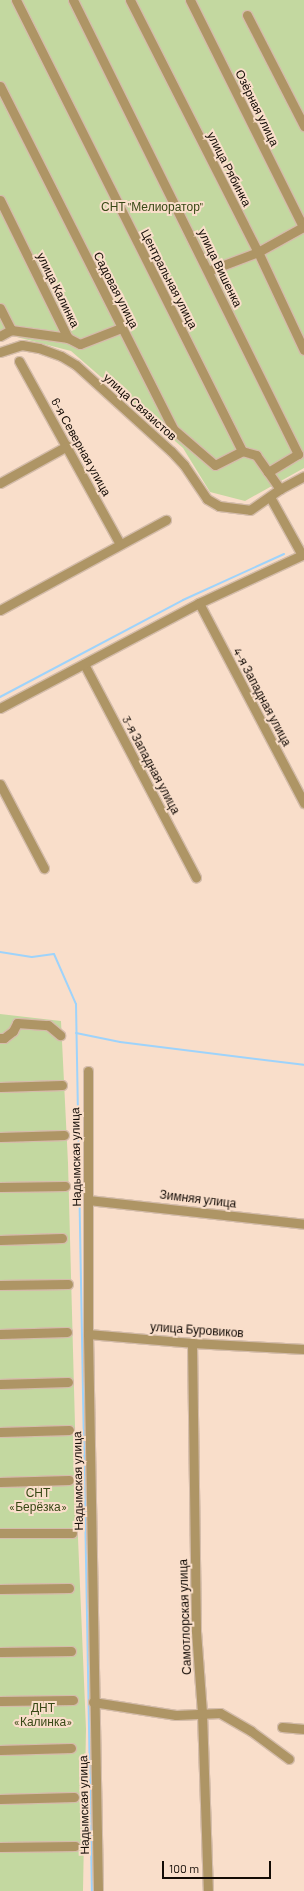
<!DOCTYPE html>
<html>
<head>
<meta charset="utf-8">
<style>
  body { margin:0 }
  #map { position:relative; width:304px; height:1891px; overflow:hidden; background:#f9deca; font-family:Barlow,sans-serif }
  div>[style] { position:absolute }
  .green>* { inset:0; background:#c3d8a0 }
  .stream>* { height:2px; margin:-1px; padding:0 1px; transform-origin:1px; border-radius:1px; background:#9ed3fb }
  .roads { filter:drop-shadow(1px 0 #d4bcaa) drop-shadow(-1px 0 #d4bcaa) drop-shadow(0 1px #d4bcaa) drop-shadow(0 -1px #d4bcaa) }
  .minor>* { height:9px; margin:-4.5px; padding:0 4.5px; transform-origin:4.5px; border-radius:4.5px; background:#ae9565 }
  span { translate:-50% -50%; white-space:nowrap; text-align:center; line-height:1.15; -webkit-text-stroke:4px #f9deca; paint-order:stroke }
  .street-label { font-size:12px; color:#130b05 }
  .park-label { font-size:12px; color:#384815 }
  .scale { position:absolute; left:162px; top:1861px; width:109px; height:18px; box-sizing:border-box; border:2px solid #130b05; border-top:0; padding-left:5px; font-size:12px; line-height:14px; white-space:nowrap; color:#130b05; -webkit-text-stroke:3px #f9deca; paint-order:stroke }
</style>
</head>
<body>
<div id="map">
  <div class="green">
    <i style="clip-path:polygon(0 0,304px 0,304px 468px,245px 501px,210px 492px,183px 448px,71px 351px,9px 335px,0 340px)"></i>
    <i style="clip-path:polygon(0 1014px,61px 1021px,68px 1163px,78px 1538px,86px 1729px,83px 1891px,0 1891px)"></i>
  </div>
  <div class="stream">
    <i style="left:0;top:697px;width:207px;rotate:-27.9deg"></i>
    <i style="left:183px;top:600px;width:111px;rotate:-24.5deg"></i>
    <i style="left:0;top:952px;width:32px;rotate:9deg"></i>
    <i style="left:32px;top:957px;width:22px;rotate:-8deg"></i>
    <i style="left:54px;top:954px;width:55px;rotate:66.3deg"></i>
    <i style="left:76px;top:1004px;width:887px;rotate:88.97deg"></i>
    <i style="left:76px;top:1033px;width:45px;rotate:11.6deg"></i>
    <i style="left:120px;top:1042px;width:185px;rotate:7.1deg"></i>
  </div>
  <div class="roads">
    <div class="minor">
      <i style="left:16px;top:0;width:504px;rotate:63.38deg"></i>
      <i style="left:242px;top:451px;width:15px;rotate:16deg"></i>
      <i style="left:256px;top:455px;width:21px;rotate:55deg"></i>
      <i style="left:73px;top:0;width:507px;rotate:63.64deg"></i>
      <i style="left:298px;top:454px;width:35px;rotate:149deg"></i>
      <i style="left:268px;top:472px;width:21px;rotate:55deg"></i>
      <i style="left:130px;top:0;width:283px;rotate:63.1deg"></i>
      <i style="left:258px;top:252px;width:108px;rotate:64.9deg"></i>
      <i style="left:190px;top:0;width:254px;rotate:63.5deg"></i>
      <i style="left:303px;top:227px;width:51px;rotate:150.9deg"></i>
      <i style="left:258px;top:252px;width:53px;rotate:159.2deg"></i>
      <i style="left:247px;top:15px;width:125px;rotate:62.8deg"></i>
      <i style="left:0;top:86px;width:384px;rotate:63.2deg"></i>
      <i style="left:173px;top:429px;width:55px;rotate:40.6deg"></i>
      <i style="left:215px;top:465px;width:30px;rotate:-27deg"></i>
      <i style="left:0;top:200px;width:154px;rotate:63.8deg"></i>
      <i style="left:68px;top:338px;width:13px;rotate:27deg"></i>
      <i style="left:80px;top:344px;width:44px;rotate:-21.3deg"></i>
      <i style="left:0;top:308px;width:25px;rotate:63deg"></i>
      <i style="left:11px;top:330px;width:58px;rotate:8deg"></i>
      <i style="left:0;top:336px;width:13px;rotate:-29deg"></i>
      <i style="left:0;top:352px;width:23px;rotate:-18deg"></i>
      <i style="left:22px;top:345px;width:17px;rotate:10deg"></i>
      <i style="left:39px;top:348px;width:23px;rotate:20deg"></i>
      <i style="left:61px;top:356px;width:17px;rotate:31deg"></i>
      <i style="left:76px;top:365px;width:128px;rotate:42.2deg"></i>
      <i style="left:171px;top:451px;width:19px;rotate:47deg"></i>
      <i style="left:184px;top:465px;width:41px;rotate:55.9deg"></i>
      <i style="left:207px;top:499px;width:14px;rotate:30deg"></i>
      <i style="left:219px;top:506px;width:31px;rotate:7deg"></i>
      <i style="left:250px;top:510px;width:37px;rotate:-35deg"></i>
      <i style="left:280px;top:489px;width:27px;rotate:-28deg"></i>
      <i style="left:19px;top:361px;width:209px;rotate:61.1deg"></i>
      <i style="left:0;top:483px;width:77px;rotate:-28.9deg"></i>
      <i style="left:270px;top:497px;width:66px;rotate:61.1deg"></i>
      <i style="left:199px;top:603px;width:226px;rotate:62.3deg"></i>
      <i style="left:0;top:610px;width:189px;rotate:-28.5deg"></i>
      <i style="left:84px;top:664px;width:241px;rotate:62.3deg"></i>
      <i style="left:0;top:708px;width:225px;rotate:-27.8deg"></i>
      <i style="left:199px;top:603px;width:116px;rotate:-25deg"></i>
      <i style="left:0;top:784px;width:95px;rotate:62.4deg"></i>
      <i style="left:0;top:1038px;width:4px"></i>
      <i style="left:4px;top:1038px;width:11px;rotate:-38deg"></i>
      <i style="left:13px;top:1031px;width:9px;rotate:-63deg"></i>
      <i style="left:17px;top:1023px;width:31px;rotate:4deg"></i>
      <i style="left:48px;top:1025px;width:16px;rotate:40deg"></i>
      <i style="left:88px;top:1071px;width:263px;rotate:90deg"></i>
      <i style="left:88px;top:1334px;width:557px;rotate:88.97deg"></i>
      <i style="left:0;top:1087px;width:62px;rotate:-1.8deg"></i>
      <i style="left:0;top:1137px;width:64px;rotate:-1.8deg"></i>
      <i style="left:0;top:1187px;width:65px;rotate:-0.9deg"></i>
      <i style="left:88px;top:1200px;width:217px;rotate:6.3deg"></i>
      <i style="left:0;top:1240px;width:62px;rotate:-1.8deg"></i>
      <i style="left:0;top:1285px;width:68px;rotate:-0.8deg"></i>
      <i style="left:0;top:1334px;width:67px;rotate:-1.7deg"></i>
      <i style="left:88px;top:1334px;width:104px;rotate:4.9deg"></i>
      <i style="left:192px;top:1343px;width:112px;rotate:3.1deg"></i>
      <i style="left:192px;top:1343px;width:288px;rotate:89.2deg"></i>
      <i style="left:196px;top:1631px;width:82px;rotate:85.8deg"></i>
      <i style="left:202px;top:1713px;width:178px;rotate:88.1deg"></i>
      <i style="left:0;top:1384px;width:68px;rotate:-1.7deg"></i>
      <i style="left:0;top:1432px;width:69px;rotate:-1.7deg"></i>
      <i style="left:0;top:1482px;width:69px;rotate:-1.7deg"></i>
      <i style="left:0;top:1533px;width:72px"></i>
      <i style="left:0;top:1589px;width:69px;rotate:-0.8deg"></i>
      <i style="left:0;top:1652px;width:71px;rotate:-0.8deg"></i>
      <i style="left:0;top:1701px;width:73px;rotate:-0.8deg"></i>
      <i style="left:93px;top:1702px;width:84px;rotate:8.9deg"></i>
      <i style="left:176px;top:1715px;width:44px;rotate:-2.6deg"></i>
      <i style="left:220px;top:1713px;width:36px;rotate:30deg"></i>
      <i style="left:251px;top:1731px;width:47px;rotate:36.4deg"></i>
      <i style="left:282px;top:1727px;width:22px;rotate:5deg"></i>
      <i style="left:0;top:1750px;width:71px;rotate:-1.6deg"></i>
      <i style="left:0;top:1799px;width:74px;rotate:-1.5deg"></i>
      <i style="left:0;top:1847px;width:75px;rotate:-0.8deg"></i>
    </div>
  </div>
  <div class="street-label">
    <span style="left:257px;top:108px;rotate:64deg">Озёрная улица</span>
    <span style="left:229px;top:169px;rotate:63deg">улица Рябинка</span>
    <span style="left:220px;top:268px;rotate:64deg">улица Вишенка</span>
    <span style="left:169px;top:279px;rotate:63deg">Центральная улица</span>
    <span style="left:58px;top:290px;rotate:64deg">улица Калинка</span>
    <span style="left:116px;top:290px;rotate:63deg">Садовая улица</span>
    <span style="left:140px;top:407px;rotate:42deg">улица Связистов</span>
    <span style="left:81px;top:447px;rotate:61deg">6-я Северная улица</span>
    <span style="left:262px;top:697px;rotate:62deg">4-я Западная улица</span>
    <span style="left:151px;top:765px;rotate:62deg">3-я Западная улица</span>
    <span style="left:76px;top:1157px;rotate:-91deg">Надымская улица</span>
    <span style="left:198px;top:1199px;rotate:7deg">Зимняя улица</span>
    <span style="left:197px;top:1330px;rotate:4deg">улица Буровиков</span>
    <span style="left:78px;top:1481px;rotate:-91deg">Надымская улица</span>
    <span style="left:185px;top:1617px;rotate:-92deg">Самотлорская улица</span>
    <span style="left:84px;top:1805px;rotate:-91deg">Надымская улица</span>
  </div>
  <div class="park-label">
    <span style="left:152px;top:207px">СНТ "Мелиоратор"</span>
    <span style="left:38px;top:1500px">СНТ<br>«Берёзка»</span>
    <span style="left:43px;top:1715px">ДНТ<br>«Калинка»</span>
  </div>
  <div class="scale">100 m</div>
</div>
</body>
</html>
